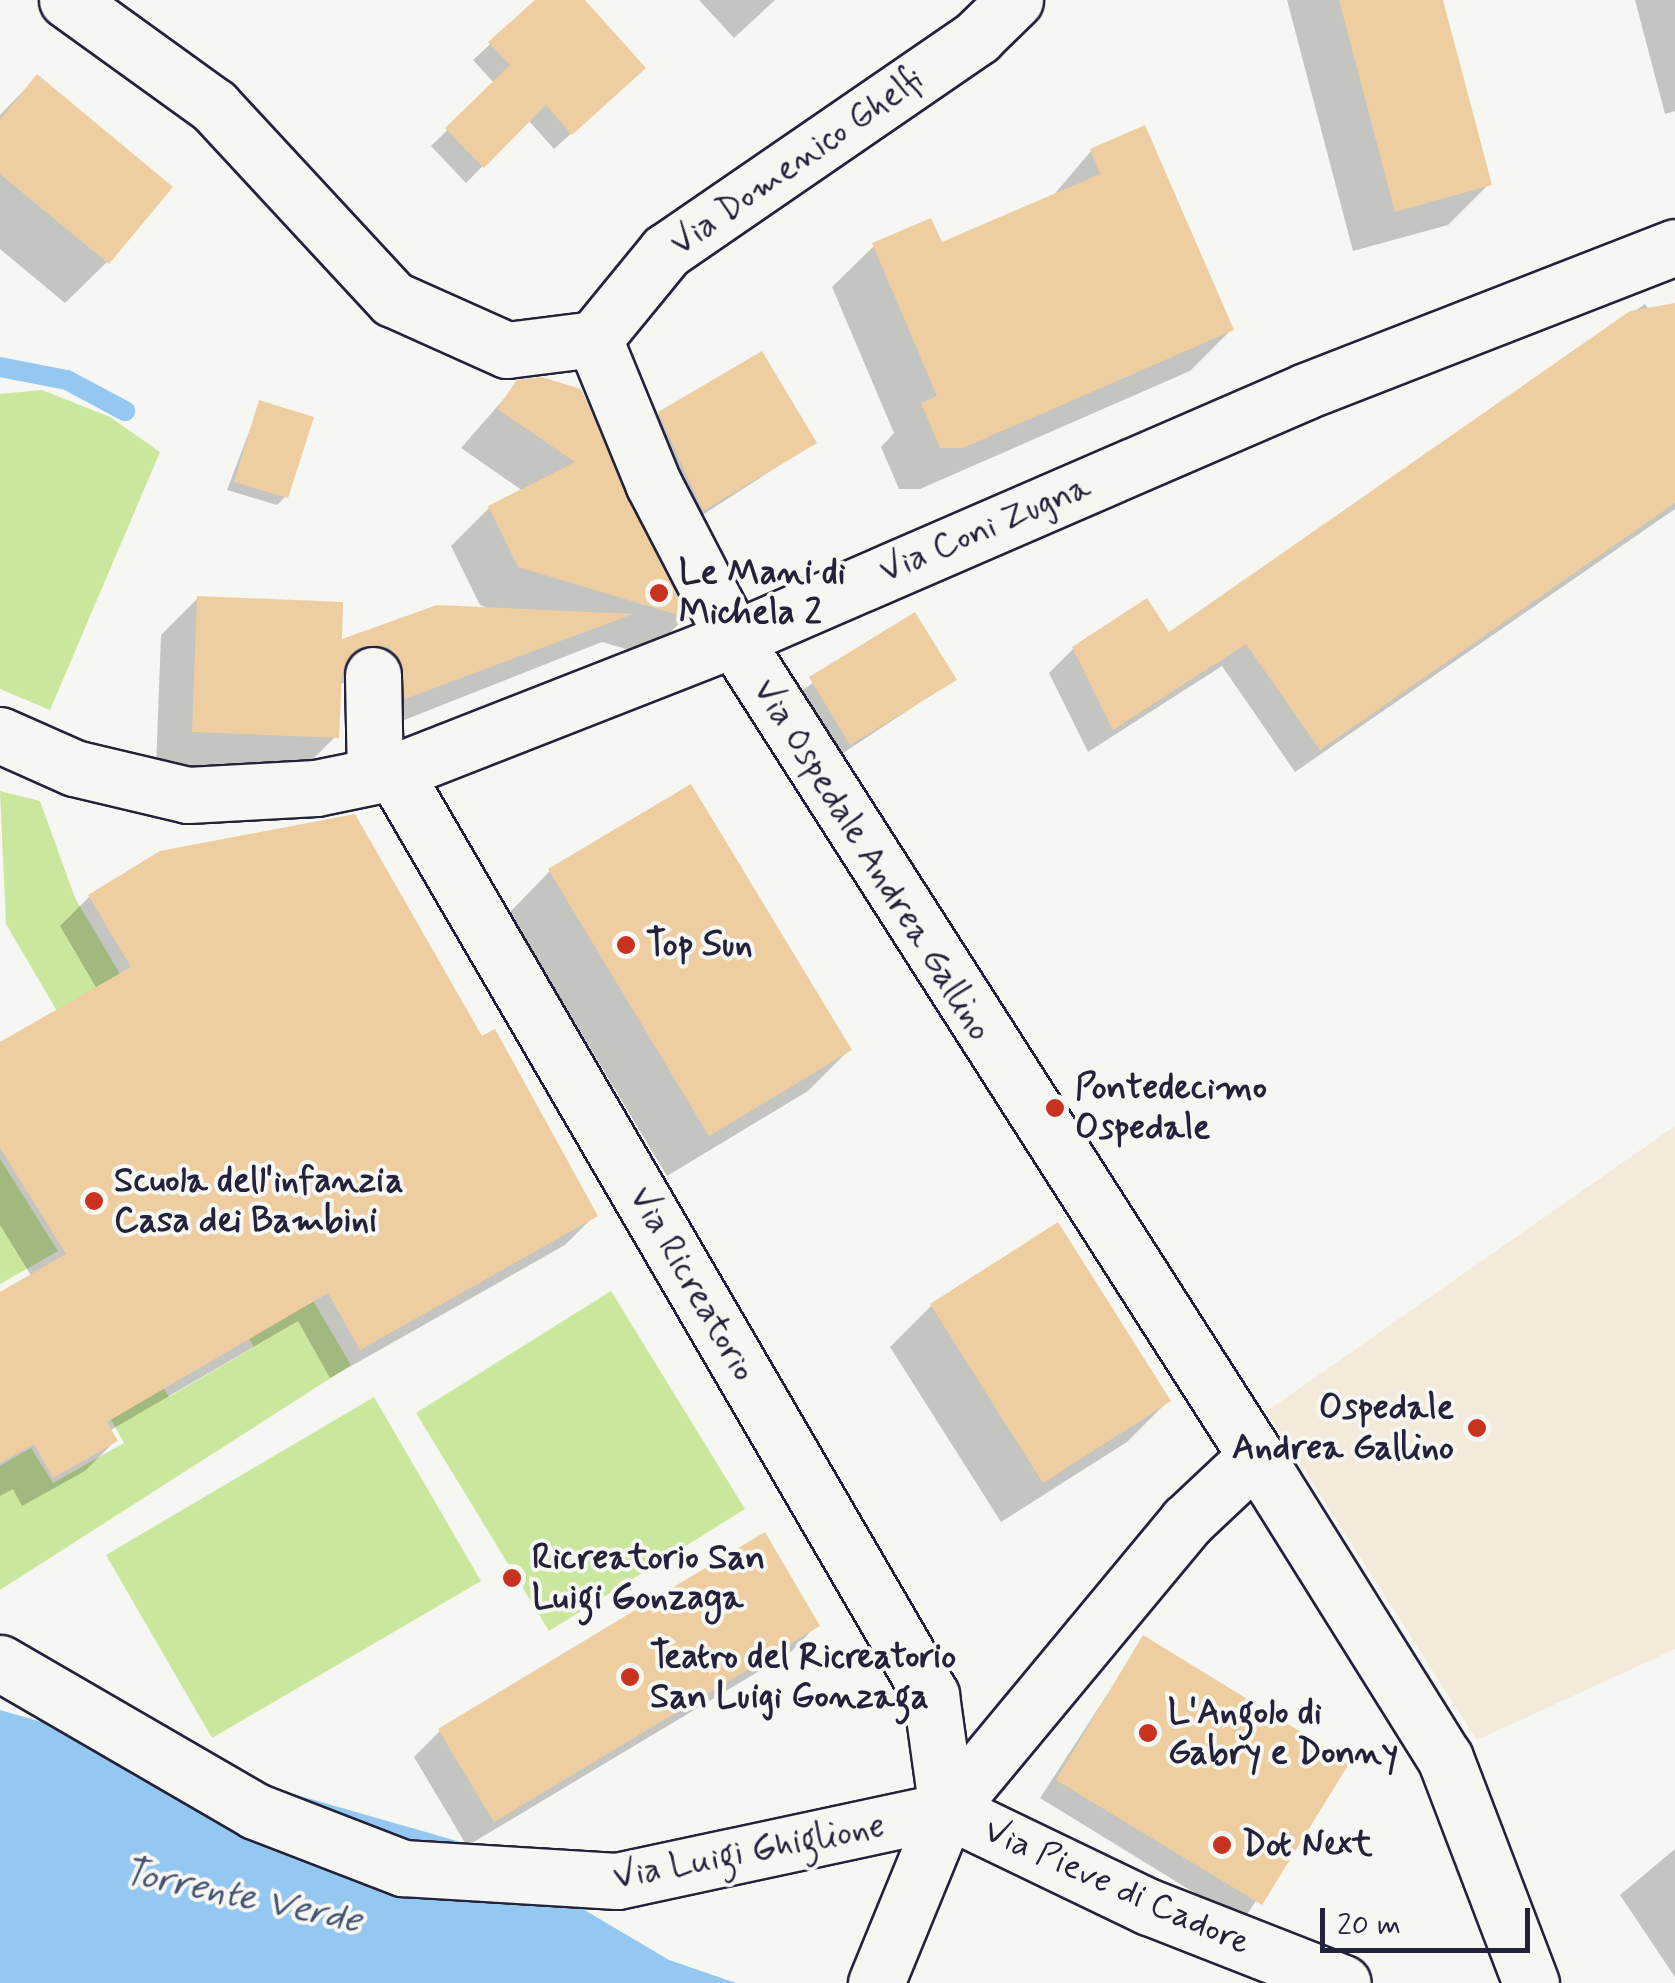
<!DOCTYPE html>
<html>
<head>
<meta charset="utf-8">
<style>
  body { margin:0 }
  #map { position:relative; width:1675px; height:1983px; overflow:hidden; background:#f6f6f2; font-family:Mynerve,sans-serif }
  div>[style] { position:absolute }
  .built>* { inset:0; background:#f4ead9 }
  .green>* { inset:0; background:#cae79e }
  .water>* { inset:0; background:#94c8f1 }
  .shadow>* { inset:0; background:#0003 }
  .stream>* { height:20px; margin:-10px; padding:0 10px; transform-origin:10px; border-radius:10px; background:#94c8f1 }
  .building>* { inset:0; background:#eecea0 }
  .roads { filter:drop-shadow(2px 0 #22223b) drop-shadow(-2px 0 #22223b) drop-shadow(0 2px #22223b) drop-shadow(0 -2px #22223b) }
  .minor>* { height:55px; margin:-27.5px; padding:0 27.5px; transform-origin:27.5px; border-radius:27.5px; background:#f6f6f2 }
  .tertiary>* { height:55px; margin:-27.5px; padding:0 27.5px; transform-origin:27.5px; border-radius:27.5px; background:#f6f6f2 }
  .dots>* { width:28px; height:28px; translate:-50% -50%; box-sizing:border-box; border:5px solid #f6f6f2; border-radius:50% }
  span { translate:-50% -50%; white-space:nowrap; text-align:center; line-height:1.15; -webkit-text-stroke:8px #f6f6f2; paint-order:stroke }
  .street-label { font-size:35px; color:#22223b }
  .poi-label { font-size:35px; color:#22223b; font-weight:700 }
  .left { translate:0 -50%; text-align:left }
  .right { translate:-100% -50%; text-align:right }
  .water-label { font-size:38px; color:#445472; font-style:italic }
  .scale { position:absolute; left:1320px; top:1908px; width:210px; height:45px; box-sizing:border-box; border:5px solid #22223b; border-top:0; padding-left:12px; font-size:30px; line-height:35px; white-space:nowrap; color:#22223b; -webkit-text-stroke:8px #f6f6f2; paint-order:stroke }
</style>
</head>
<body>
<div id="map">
  <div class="built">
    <i style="clip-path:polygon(1675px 1126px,1675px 1649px,1477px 1740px,1267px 1411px)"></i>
  </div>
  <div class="green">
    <i style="clip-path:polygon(42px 390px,110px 417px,160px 452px,50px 710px,0 689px,0 394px)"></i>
    <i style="clip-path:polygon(0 791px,40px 801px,75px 898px,351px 1365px,0 1590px,0 1466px,31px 1448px,53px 1483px,124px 1443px,103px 1405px,156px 1375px,169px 1397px,254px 1347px,6px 924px)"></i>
    <i style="clip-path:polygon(0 1159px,58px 1251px,0 1284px)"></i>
    <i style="clip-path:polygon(611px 1291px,745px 1509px,549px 1631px,416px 1413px)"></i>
    <i style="clip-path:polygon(374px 1397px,481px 1581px,212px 1738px,106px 1555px)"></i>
  </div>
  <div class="water">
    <i style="clip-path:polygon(0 1710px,478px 1847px,669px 1960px,736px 1983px,0 1983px)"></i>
  </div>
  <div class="shadow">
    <i style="clip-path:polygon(538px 0,581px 0,626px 84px,554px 149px,528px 120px,466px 183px,431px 146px,495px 84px,473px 60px)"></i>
    <i style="clip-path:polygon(699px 0,775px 0,734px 38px)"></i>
    <i style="clip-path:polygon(1287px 0,1441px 0,1489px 184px,1448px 225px,1353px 251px)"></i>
    <i style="clip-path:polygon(1635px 0,1675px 0,1675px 111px,1665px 114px)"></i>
    <i style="clip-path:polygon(37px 77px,107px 262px,65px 303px,0 249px,0 115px)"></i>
    <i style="clip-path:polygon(1091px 151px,1232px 329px,1190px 371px,920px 489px,899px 489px,881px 447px,894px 433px,832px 287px,874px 246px,941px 245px,1052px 197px)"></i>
    <i style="clip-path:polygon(1645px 304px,1652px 315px,1675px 306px,1675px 509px,1295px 772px,1222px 666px,1088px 752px,1049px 673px,1073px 649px,1169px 635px)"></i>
    <i style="clip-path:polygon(518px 383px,579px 391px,685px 618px,647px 655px,602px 642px,369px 734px,350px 683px,339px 683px,336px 736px,299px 773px,156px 767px,161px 635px,198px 598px,339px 643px,491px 609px,480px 605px,451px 546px,489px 508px,523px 491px,461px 448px)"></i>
    <i style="clip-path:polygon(260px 403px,285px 497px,277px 505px,227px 490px)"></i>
    <i style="clip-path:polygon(659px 414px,814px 443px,684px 527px,641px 432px)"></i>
    <i style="clip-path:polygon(914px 616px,954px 680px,831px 761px,792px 697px)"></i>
    <i style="clip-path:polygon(550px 871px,849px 1050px,808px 1091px,667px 1176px,509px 913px)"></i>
    <i style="clip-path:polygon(89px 897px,481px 1040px,595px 1215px,565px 1245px,330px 1378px,298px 1321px,109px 1431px,115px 1441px,85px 1471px,22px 1506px,13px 1489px,0 1496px,0 1295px,32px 1277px,0 1225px,0 1045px,97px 989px,60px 926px)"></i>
    <i style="clip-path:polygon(931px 1306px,1168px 1401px,1127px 1442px,1001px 1522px,890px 1347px)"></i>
    <i style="clip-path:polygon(817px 1625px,791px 1652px,467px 1846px,414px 1757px,440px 1731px)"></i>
    <i style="clip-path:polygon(1144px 1638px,1347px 1763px,1242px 1922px,1040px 1798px)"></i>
    <i style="clip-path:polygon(1675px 1849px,1675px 1977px,1620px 1895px)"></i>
  </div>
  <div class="stream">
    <i style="left:0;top:367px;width:68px;rotate:11deg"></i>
    <i style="left:67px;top:380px;width:66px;rotate:28.1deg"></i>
  </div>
  <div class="building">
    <i style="clip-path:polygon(535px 0,585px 0,646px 68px,572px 135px,546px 105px,484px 168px,445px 128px,510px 65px,488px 42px)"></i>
    <i style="clip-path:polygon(1339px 0,1443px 0,1492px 185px,1395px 212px)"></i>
    <i style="clip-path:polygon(37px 74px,173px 187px,109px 264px,0 174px,0 120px)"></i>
    <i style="clip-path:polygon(1145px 125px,1234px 330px,963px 448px,940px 448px,921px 403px,937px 396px,872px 243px,931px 218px,942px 242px,1100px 174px,1090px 149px)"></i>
    <i style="clip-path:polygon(1675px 303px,1675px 503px,1320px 750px,1246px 644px,1113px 730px,1072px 647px,1147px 598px,1169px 632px,1630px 311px)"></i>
    <i style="clip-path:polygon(762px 351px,817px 443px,703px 511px,658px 412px)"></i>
    <i style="clip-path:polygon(542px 377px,581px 389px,688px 618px,518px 567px,488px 506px,575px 462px,497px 409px,517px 380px)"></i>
    <i style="clip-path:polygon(259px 400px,314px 417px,288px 498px,234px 482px)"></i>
    <i style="clip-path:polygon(197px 596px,343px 602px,342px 639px,437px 605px,633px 614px,405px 699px,399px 658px,387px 647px,358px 648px,342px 675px,339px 738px,192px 732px)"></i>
    <i style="clip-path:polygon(915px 612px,957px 680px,850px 745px,809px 677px)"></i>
    <i style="clip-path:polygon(691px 784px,852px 1050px,709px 1136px,548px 869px)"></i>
    <i style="clip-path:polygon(355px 814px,482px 1036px,495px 1029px,598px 1216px,360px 1350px,328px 1293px,107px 1422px,118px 1441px,53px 1478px,34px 1444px,0 1463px,0 1292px,66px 1254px,0 1148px,0 1042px,131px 967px,88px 895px,160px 851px)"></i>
    <i style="clip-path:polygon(1058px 1222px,1171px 1401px,1043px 1483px,930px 1304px)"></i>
    <i style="clip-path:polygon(765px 1532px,820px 1626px,494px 1822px,438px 1729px)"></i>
    <i style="clip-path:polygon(1143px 1635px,1350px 1762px,1262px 1905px,1056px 1780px)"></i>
  </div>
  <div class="roads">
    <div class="minor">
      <i style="left:67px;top:0;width:181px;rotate:35.8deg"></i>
      <i style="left:214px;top:106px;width:263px;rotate:47.2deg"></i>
      <i style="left:393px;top:299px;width:125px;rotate:24.1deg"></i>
      <i style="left:507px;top:350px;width:88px;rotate:-7.2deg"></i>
      <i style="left:594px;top:339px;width:156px;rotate:67.7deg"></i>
      <i style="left:653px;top:483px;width:176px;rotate:62.6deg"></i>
      <i style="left:734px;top:639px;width:623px;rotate:-23.44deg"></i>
      <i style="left:1306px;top:391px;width:396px;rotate:-21.3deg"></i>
      <i style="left:594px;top:339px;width:114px;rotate:-50.7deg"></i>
      <i style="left:666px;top:251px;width:378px;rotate:-34.5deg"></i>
      <i style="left:977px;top:37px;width:53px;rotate:-44.2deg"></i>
      <i style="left:373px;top:675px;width:100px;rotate:88.9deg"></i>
      <i style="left:1256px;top:1456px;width:356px;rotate:58deg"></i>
      <i style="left:1445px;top:1758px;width:241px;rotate:69.1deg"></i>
      <i style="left:876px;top:1983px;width:187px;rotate:-67.7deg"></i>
    </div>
    <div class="tertiary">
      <i style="left:0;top:735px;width:81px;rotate:24deg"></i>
      <i style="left:74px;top:768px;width:117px;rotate:13.3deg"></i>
      <i style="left:188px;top:795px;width:128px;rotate:-3.1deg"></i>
      <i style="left:316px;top:788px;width:80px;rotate:-11.6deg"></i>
      <i style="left:394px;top:772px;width:365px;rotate:-21.4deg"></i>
      <i style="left:734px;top:639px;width:970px;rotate:57.42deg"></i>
      <i style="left:1256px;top:1456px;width:95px;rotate:136.7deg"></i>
      <i style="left:1187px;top:1521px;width:376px;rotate:129.7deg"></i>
      <i style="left:394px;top:772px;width:1068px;rotate:59.81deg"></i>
      <i style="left:931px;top:1695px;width:116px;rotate:82.1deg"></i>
      <i style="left:0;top:1663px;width:295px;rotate:30.1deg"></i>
      <i style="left:255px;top:1811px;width:159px;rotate:21.1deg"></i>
      <i style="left:403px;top:1868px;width:214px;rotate:3.5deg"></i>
      <i style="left:617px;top:1881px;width:338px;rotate:-12.1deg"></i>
      <i style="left:947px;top:1810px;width:224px;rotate:25.7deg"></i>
      <i style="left:1149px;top:1907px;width:208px;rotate:21.4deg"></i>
    </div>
  </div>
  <div class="dots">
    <i style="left:659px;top:593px;background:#c8321e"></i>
    <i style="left:626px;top:945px;background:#c8321e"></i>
    <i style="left:1055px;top:1108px;background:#c8321e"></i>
    <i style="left:94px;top:1201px;background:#c8321e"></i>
    <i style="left:1477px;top:1428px;background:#c8321e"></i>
    <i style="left:512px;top:1578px;background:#c8321e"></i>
    <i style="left:630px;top:1677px;background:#c8321e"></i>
    <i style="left:1148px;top:1733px;background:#c8321e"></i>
    <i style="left:1222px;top:1845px;background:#c8321e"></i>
  </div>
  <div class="street-label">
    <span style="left:797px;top:162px;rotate:-35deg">Via Domenico Ghelfi</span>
    <span style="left:985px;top:529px;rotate:-23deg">Via Coni Zugna</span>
    <span style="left:872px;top:860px;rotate:58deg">Via Ospedale Andrea Gallino</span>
    <span style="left:692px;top:1284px;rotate:60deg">Via Ricreatorio</span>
    <span style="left:749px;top:1852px;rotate:-11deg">Via Luigi Ghiglione</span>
    <span style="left:1117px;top:1887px;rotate:24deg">Via Pieve di Cadore</span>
  </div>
  <div class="poi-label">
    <span class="left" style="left:679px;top:593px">Le Mani di<br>Michela 2</span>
    <span class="left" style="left:646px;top:945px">Top Sun</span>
    <span class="left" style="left:1075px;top:1108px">Pontedecimo<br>Ospedale</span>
    <span class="left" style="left:114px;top:1201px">Scuola dell'infanzia<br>Casa dei Bambini</span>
    <span class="right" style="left:1454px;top:1428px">Ospedale<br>Andrea Gallino</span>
    <span class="left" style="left:532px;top:1578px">Ricreatorio San<br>Luigi Gonzaga</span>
    <span class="left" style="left:650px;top:1677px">Teatro del Ricreatorio<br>San Luigi Gonzaga</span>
    <span class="left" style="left:1168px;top:1733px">L'Angolo di<br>Gabry e Donny</span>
    <span class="left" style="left:1242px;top:1845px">Dot Next</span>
  </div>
  <div class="water-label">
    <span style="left:242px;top:1897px;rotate:12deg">Torrente Verde</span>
  </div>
  <div class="scale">20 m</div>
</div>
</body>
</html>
